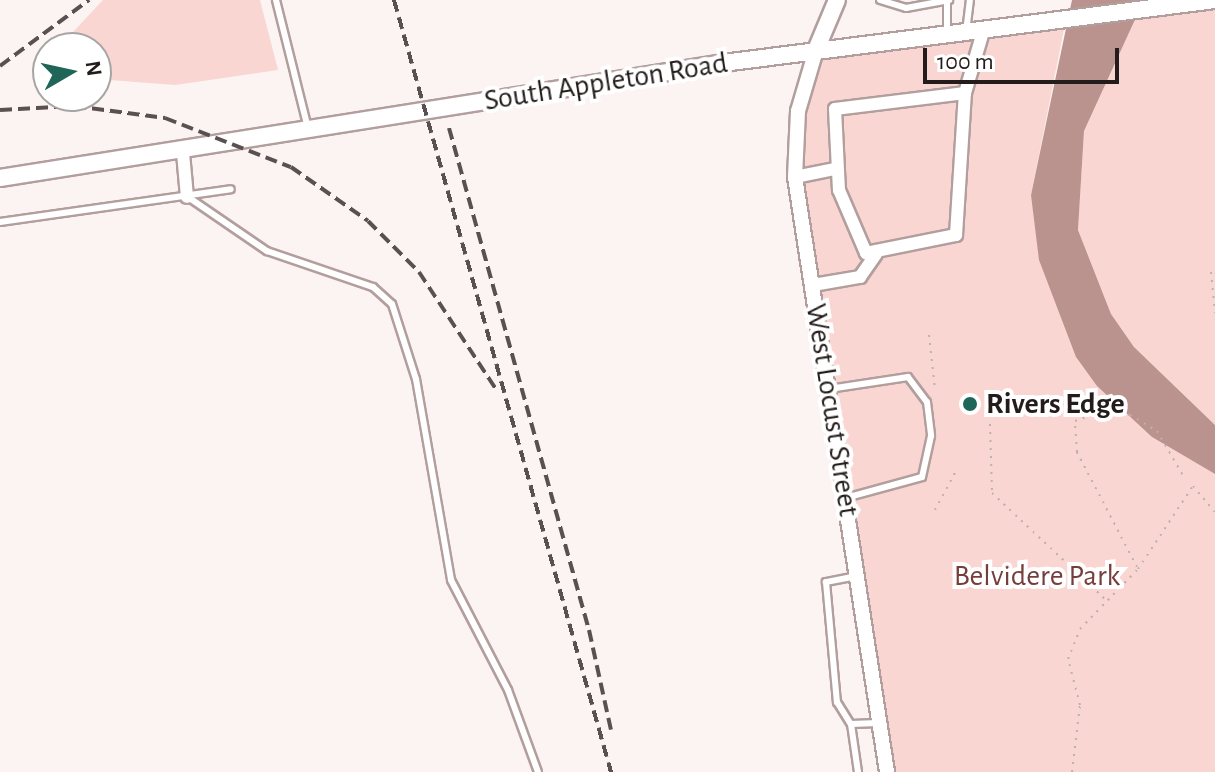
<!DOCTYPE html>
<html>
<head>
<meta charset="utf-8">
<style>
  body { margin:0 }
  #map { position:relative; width:1215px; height:772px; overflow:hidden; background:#fcf3f3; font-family:"Alegreya Sans",sans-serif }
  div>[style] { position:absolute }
  .green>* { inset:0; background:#fad6d2 }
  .water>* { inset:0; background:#ba928e }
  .path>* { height:2px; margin-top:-1px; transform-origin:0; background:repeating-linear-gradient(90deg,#bbb2b2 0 2px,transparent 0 8px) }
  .roads { filter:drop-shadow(2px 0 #b29f9d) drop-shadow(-2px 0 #b29f9d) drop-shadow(0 2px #b29f9d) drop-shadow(0 -2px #b29f9d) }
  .service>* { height:6px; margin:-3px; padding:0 3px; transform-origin:3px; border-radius:3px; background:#fff }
  .minor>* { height:12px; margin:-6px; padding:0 6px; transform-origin:6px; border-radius:6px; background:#fff }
  .tertiary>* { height:14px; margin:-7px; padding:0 7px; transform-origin:7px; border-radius:7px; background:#fff }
  .secondary>* { height:16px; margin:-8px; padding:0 8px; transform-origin:8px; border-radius:8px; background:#fff }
  .rail>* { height:4px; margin-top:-2px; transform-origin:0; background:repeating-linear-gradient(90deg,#595151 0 12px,transparent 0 18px) }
  .dots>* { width:22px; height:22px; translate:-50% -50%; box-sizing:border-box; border:4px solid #fff; border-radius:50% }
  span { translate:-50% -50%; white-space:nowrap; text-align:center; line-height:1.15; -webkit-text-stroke:8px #fff; paint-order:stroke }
  .street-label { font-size:30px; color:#231c1b }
  .poi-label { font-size:30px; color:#231c1b; font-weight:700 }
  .left { translate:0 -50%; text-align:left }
  .park-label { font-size:30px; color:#763e3b }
  .north { position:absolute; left:32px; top:32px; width:80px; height:80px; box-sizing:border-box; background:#fff; border:2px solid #a7a4a4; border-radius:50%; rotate:81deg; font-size:22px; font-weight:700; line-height:32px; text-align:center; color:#231c1b }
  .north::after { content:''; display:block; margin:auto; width:28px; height:36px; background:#1f6558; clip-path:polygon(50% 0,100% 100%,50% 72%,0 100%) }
  .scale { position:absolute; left:923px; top:48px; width:196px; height:36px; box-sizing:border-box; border:4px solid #231c1b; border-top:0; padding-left:10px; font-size:24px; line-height:28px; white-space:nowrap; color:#231c1b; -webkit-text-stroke:6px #fff; paint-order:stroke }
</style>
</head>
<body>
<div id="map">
  <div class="green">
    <i style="clip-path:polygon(103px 0,260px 0,278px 70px,175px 85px,96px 79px,96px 48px,58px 48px)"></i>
    <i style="clip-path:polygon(1144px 0,1215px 0,1215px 425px,1134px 347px,1111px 314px,1078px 230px,1084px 131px)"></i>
    <i style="clip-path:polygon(1065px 24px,1031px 195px,1152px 437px,1215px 474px,1215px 772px,887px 772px,795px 177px,798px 111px,816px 50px)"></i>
  </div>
  <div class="water">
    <i style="clip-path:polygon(1072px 0,1144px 0,1084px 131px,1078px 230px,1111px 314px,1134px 347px,1215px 425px,1215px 474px,1152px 437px,1097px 386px,1076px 357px,1039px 260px,1031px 195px)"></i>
  </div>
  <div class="path">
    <i style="left:1211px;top:272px;width:41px;rotate:84.4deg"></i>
    <i style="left:929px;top:335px;width:54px;rotate:83.7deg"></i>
    <i style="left:990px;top:424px;width:69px;rotate:88.3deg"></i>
    <i style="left:992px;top:493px;width:156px;rotate:43.2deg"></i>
    <i style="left:935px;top:510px;width:47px;rotate:-61.8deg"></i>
    <i style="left:1137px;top:567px;width:130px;rotate:-117.6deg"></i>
    <i style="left:1077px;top:452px;width:31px;rotate:-94deg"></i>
    <i style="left:1075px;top:421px;width:31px;rotate:-19deg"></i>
    <i style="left:1104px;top:411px;width:26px;rotate:9deg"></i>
    <i style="left:1130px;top:415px;width:31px;rotate:31deg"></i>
    <i style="left:1157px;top:431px;width:53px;rotate:59.6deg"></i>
    <i style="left:1072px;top:772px;width:67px;rotate:-83.2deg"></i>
    <i style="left:1080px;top:705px;width:48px;rotate:-104.6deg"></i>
    <i style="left:1068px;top:659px;width:32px;rotate:-68deg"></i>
    <i style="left:1080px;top:629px;width:83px;rotate:-46deg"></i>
    <i style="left:1138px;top:569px;width:100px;rotate:-56.5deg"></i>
    <i style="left:1193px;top:486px;width:34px;rotate:50deg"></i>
  </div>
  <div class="roads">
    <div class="service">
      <i style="left:276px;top:0;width:132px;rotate:76deg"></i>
      <i style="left:880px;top:0;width:27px;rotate:17deg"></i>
      <i style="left:906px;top:8px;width:44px;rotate:-10.5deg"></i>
      <i style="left:947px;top:32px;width:32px;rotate:-90deg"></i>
      <i style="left:966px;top:32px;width:32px;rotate:-83deg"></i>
      <i style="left:188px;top:197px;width:96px;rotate:34.4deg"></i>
      <i style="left:267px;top:251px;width:112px;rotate:18.8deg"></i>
      <i style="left:373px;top:287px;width:25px;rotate:42deg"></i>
      <i style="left:392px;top:304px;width:79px;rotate:72.3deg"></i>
      <i style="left:416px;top:379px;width:204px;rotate:80.1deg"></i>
      <i style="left:451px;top:580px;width:124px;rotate:62.6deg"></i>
      <i style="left:508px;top:690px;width:87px;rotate:69.9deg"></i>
      <i style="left:0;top:222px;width:233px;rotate:-8.1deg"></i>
      <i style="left:829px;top:389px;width:80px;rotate:-8.6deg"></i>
      <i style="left:908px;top:377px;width:31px;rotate:53deg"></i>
      <i style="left:927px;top:402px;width:34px;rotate:83deg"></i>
      <i style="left:931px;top:436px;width:42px;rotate:102.4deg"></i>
      <i style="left:922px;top:477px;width:80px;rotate:164.7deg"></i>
      <i style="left:857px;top:576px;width:32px;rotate:169deg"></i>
      <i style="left:826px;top:582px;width:121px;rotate:84.8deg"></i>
      <i style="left:837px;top:702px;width:26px;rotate:58deg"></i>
      <i style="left:851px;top:724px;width:27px;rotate:-2deg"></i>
      <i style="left:851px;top:724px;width:49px;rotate:81.7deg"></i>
    </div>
    <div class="minor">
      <i style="left:965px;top:93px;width:131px;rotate:173deg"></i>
      <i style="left:835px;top:109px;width:81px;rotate:87.2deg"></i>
      <i style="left:839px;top:190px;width:69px;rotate:66.8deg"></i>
      <i style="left:866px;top:253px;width:92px;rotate:-11.3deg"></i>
      <i style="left:956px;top:235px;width:142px;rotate:-86.4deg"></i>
      <i style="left:965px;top:93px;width:64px;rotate:-73.6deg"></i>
      <i style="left:183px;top:153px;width:44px;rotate:84.8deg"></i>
      <i style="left:795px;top:177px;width:41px;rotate:-11.3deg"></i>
      <i style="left:813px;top:285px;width:48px;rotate:-9.7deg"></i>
      <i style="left:860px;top:277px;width:28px;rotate:-55deg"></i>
    </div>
    <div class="tertiary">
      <i style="left:816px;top:50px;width:64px;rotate:106.4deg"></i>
      <i style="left:798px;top:111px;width:66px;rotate:92.6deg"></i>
      <i style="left:795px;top:177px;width:602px;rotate:81.21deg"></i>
    </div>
    <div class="secondary">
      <i style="left:816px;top:50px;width:54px;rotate:-67.2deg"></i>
      <i style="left:0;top:178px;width:740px;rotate:-9.02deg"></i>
      <i style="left:731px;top:62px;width:488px;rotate:-7.3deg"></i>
    </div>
  </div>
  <div class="rail">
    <i style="left:394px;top:0;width:802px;rotate:74.3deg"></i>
    <i style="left:0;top:66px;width:111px;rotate:-36.6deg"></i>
    <i style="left:0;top:110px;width:74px;rotate:-3.1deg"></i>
    <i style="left:74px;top:106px;width:92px;rotate:7.5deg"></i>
    <i style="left:165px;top:118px;width:135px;rotate:21.3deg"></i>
    <i style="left:291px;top:167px;width:94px;rotate:35deg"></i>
    <i style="left:368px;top:221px;width:72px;rotate:45deg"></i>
    <i style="left:419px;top:272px;width:140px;rotate:56.7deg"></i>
    <i style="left:449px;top:128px;width:521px;rotate:74.42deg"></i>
    <i style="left:589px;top:630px;width:102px;rotate:77.6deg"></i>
  </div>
  <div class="dots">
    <i style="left:970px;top:404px;background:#1f6558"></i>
  </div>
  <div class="street-label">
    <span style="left:606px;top:82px;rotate:-9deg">South Appleton Road</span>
    <span style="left:832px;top:410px;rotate:81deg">West Locust Street</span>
  </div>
  <div class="poi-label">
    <span class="left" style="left:986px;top:404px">Rivers Edge</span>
  </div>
  <div class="park-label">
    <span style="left:1037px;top:576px">Belvidere Park</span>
  </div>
  <div class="north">N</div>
  <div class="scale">100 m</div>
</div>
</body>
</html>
